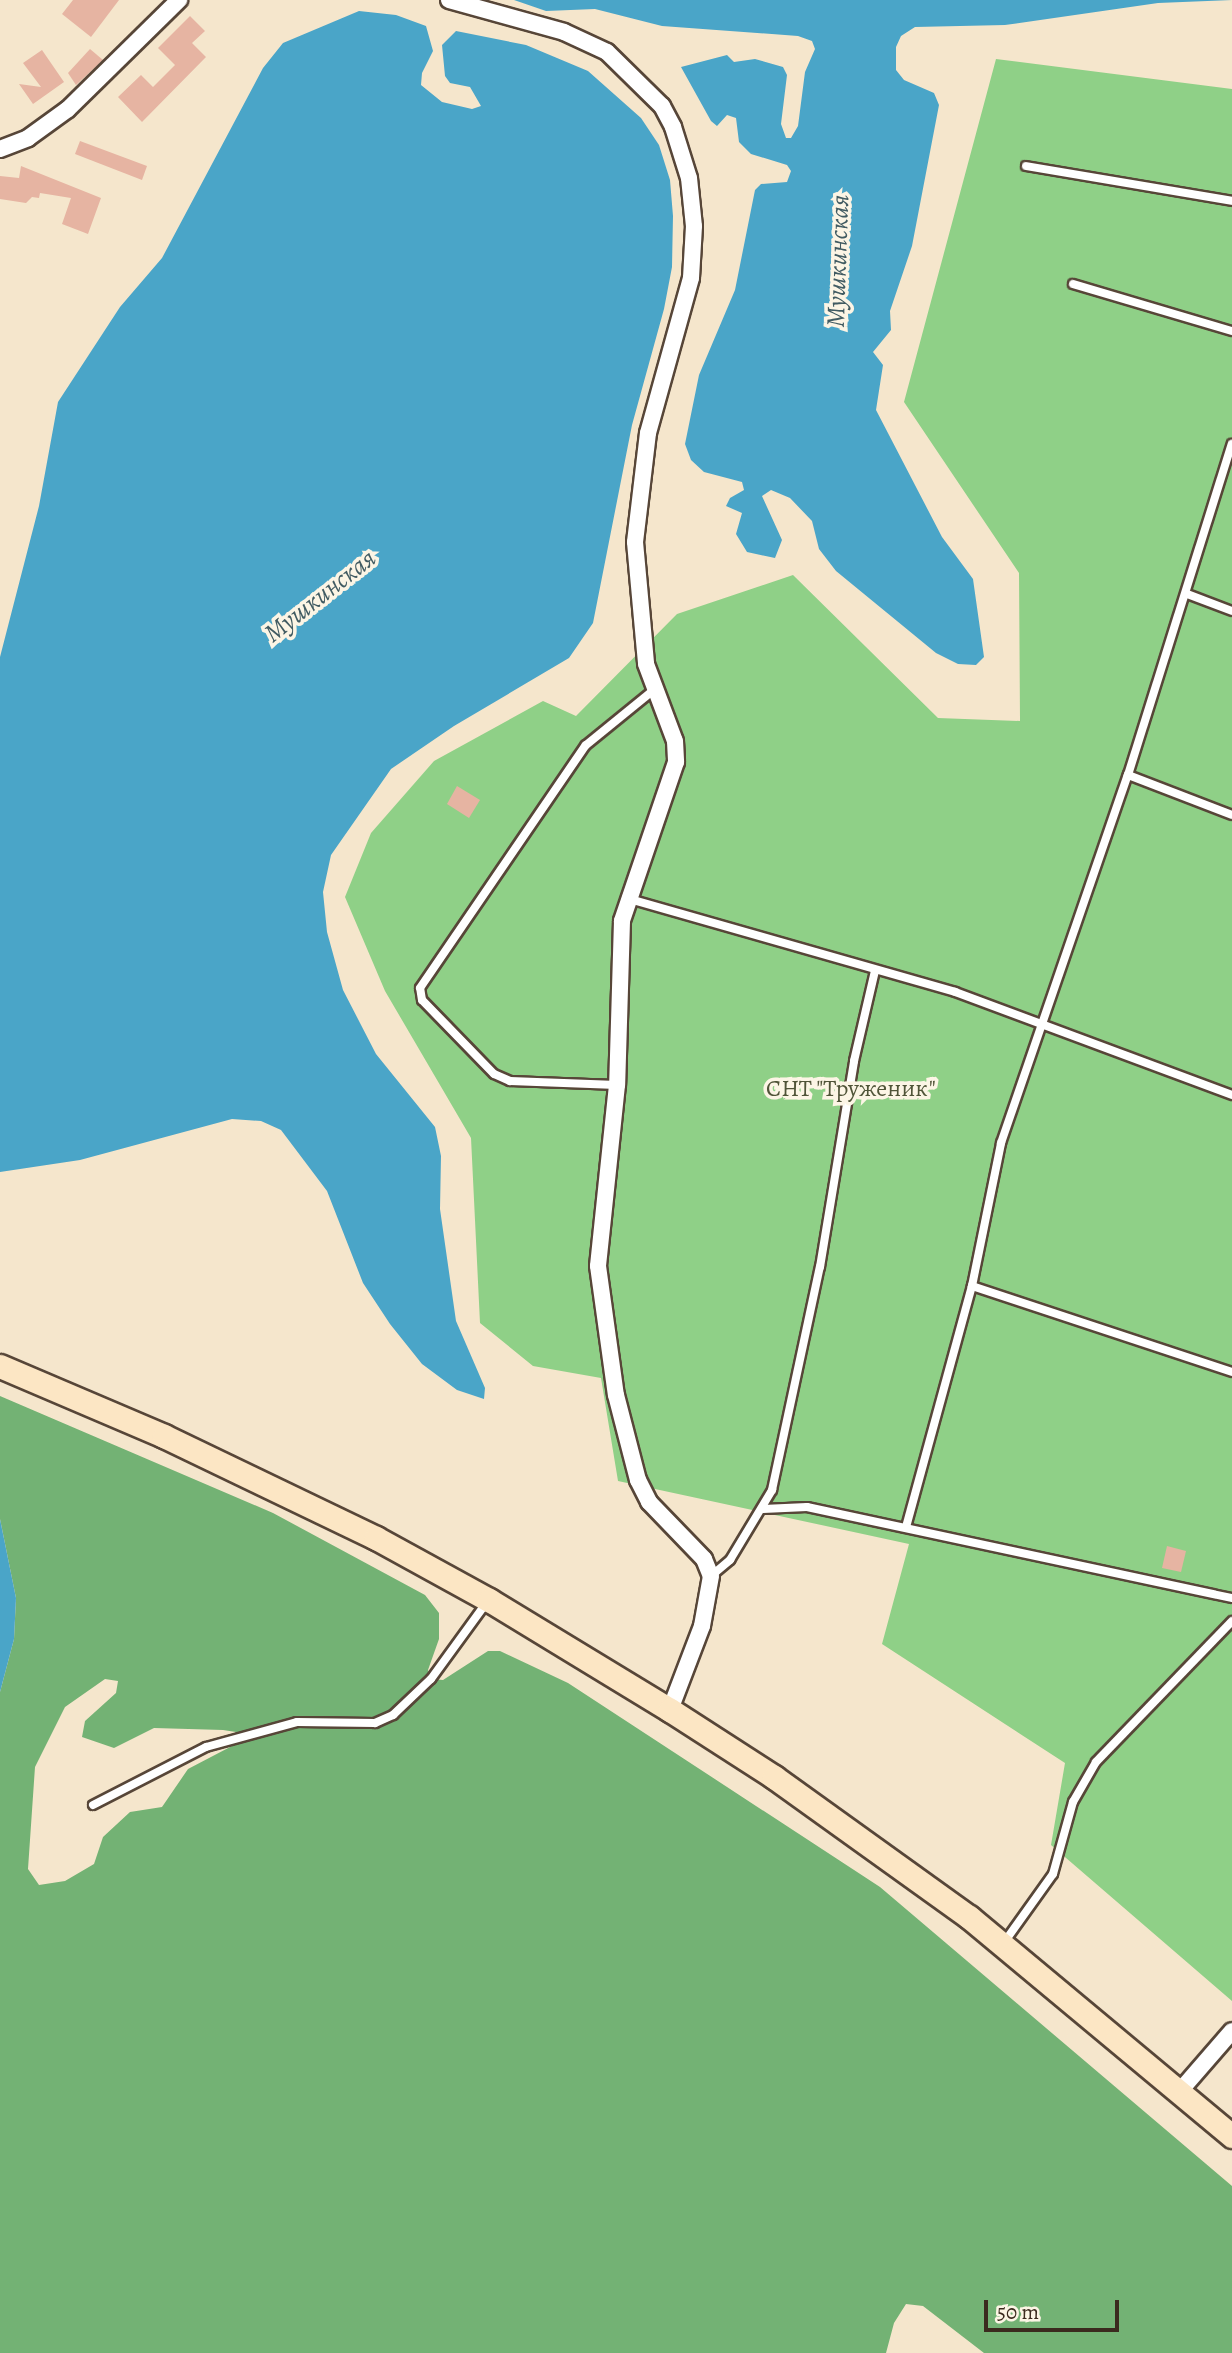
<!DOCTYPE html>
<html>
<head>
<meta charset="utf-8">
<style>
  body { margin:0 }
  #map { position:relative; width:1232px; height:2353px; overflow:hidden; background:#f5e6cc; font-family:Alegreya,serif }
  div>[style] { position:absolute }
  .green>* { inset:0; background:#8fd087 }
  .forest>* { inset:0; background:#73b274 }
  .water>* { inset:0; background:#4aa5c8 }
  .building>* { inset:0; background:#e6b4a2 }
  .roads { filter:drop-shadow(2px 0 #574638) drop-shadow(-2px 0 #574638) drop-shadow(0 2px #574638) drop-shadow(0 -2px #574638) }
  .lane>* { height:8px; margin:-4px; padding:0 4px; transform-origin:4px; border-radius:4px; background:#fff }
  .street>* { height:16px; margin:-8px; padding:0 8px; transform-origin:8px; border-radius:8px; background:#fff }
  .secondary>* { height:23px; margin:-11.5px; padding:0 11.5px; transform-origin:11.5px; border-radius:11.5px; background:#fce6c4 }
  span { translate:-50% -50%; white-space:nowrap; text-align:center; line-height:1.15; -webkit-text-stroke:7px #fcf5e5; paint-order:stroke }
  .park-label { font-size:24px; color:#505438 }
  .water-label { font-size:26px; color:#415b62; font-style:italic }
  .scale { position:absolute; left:984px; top:2300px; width:135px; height:32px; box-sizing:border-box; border:4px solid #3b2a1e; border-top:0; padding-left:9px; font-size:21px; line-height:24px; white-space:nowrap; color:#3b2a1e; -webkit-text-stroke:5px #fcf5e5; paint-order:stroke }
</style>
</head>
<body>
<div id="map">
  <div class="green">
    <i style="clip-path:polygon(996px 59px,1232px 89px,1232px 2001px,1051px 1845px,1065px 1763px,882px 1644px,909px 1544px,618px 1481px,601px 1378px,533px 1366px,480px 1323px,471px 1138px,385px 991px,345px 897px,371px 833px,434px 761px,543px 701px,576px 716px,677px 614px,793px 575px,938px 718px,1020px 721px,1019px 573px,904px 402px)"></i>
  </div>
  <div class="forest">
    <i style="clip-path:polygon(evenodd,0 1396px,273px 1513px,425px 1595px,439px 1613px,439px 1639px,428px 1670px,431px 1679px,443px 1680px,488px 1651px,500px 1651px,568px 1683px,880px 1887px,1232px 2186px,1232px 2353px,984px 2353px,923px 2306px,906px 2304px,894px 2323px,886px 2353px,0 2353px,0 1692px,14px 1639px,16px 1598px,0 1519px,0 1396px,105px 1679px,118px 1681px,116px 1693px,85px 1721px,82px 1737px,114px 1748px,154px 1728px,223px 1730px,236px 1732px,232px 1746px,188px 1769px,162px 1807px,130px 1812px,103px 1837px,94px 1864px,65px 1881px,39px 1885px,28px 1869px,35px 1767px,65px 1707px,105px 1679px)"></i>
  </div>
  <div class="water">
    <i style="clip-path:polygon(514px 0,1232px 0,1158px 3px,1005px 25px,915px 27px,901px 36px,896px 47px,896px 70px,904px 80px,934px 93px,939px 105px,912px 246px,890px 311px,891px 330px,873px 352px,883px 365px,876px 410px,942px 537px,973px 579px,984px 657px,976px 665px,958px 664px,936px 653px,836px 571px,819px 549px,812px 521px,790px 498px,771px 490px,762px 496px,782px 540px,775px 558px,747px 552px,736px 534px,742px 513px,726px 506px,730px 498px,744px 490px,742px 482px,704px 472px,691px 460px,685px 444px,699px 375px,735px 290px,755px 190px,761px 184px,787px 182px,791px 171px,787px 165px,751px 154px,739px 142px,736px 118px,727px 115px,717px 126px,711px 121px,681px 67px,727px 55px,734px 62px,755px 59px,783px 67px,787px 75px,781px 124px,786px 138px,791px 138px,798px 126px,805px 72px,815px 49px,812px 41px,798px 36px,662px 26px,595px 9px,546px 11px)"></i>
    <i style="clip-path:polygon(359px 11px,396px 15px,426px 26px,433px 51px,422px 73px,421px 85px,442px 102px,472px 109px,481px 106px,470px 87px,450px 83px,445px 76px,442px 45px,456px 31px,526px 45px,588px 71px,641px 118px,659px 145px,670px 180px,673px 216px,672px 267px,664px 309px,632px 425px,593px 623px,569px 658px,454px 726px,391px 769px,331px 855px,323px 892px,327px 932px,343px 990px,376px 1054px,435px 1127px,441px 1156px,440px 1209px,456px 1321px,485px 1388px,484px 1399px,457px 1390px,422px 1364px,390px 1324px,363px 1283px,327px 1191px,281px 1130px,261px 1121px,232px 1119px,80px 1160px,0 1172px,0 657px,39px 506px,58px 402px,120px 307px,162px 258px,263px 68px,283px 43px)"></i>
    <i style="clip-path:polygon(0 1519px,16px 1598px,14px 1639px,0 1692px)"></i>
  </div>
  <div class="building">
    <i style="clip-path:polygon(73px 0,119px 0,91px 37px,62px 14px)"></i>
    <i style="clip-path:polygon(190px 16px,205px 31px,192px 43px,206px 57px,142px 122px,118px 97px,141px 75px,153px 87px,175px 65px,158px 48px)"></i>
    <i style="clip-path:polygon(90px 49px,103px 60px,76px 85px,68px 73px)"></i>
    <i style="clip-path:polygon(42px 50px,64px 82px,33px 104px,19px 84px,41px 87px,23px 63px)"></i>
    <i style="clip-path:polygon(80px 141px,147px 166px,142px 180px,75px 154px)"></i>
    <i style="clip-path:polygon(21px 166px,101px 198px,88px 234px,62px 224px,71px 198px,40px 193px,39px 198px,32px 197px,26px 203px,0 199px,0 176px,19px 178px)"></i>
    <i style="clip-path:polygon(457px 786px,480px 800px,469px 818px,447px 804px)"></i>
    <i style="clip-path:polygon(1167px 1546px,1186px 1551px,1181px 1572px,1162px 1568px)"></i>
  </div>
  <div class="roads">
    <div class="lane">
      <i style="left:1026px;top:166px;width:209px;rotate:9.6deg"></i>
      <i style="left:1073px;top:284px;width:166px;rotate:16.5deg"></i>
      <i style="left:1187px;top:594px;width:48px;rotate:20.7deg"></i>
      <i style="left:1128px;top:775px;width:111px;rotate:21deg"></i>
      <i style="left:626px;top:898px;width:342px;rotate:15.9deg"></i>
      <i style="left:955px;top:992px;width:296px;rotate:20.4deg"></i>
      <i style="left:617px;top:1085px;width:107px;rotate:-177.9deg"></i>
      <i style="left:510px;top:1081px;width:17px;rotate:-156deg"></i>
      <i style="left:494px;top:1074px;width:103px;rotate:-134.2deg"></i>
      <i style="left:422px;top:1000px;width:12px;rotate:-99deg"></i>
      <i style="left:420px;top:988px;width:294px;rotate:-55.7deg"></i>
      <i style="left:586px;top:745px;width:89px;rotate:-39.1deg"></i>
      <i style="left:972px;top:1286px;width:274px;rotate:18.3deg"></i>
      <i style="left:763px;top:1509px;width:44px;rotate:-2.6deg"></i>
      <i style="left:807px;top:1507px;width:435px;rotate:12.1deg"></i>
      <i style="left:906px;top:1527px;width:250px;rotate:-74.7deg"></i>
      <i style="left:972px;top:1286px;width:146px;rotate:-78.5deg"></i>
      <i style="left:1001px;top:1143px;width:389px;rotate:-71deg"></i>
      <i style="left:1128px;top:775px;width:347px;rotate:-72.6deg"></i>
      <i style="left:711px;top:1576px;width:25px;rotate:-40deg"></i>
      <i style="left:730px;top:1560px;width:82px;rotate:-59deg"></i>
      <i style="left:772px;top:1490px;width:228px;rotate:-77.9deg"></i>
      <i style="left:820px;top:1267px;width:209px;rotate:-80.6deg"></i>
      <i style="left:854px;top:1061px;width:92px;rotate:-76.9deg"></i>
      <i style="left:93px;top:1805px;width:127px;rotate:-27.2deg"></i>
      <i style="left:206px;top:1747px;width:94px;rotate:-15.4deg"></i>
      <i style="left:297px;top:1722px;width:78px;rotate:0.7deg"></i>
      <i style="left:375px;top:1723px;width:20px;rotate:-24deg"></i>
      <i style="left:393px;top:1715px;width:52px;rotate:-43.5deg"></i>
      <i style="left:431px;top:1679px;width:95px;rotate:-54deg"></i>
      <i style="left:1003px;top:1944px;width:86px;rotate:-54.5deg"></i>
      <i style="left:1053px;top:1874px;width:75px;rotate:-74.5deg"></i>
      <i style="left:1073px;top:1802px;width:46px;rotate:-60.1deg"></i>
      <i style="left:1096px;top:1762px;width:196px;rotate:-46deg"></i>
    </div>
    <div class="street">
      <i style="left:449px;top:0;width:119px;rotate:15.5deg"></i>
      <i style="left:564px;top:32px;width:47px;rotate:24.9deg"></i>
      <i style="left:607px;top:52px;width:77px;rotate:44.5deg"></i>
      <i style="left:662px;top:106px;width:24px;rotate:62deg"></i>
      <i style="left:673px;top:127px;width:53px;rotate:72.6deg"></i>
      <i style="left:689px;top:178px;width:48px;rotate:84.1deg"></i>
      <i style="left:694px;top:226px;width:52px;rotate:93.3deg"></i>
      <i style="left:691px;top:278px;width:161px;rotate:105.5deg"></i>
      <i style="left:648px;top:433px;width:110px;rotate:96.8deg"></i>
      <i style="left:635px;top:542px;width:122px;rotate:84.8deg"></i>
      <i style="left:646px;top:664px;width:82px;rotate:69.4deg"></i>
      <i style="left:675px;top:741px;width:21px;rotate:87deg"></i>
      <i style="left:676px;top:762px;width:168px;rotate:108.8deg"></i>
      <i style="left:622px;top:921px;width:164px;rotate:91.7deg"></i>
      <i style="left:617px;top:1085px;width:182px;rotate:96deg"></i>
      <i style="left:598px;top:1266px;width:130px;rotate:82.1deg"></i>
      <i style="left:616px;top:1395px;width:88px;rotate:75.5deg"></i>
      <i style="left:638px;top:1480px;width:25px;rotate:63deg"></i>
      <i style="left:649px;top:1502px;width:79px;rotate:46deg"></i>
      <i style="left:704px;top:1559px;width:18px;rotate:68deg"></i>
      <i style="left:711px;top:1576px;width:51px;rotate:100.2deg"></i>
      <i style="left:702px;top:1626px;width:90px;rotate:110.9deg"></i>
      <i style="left:0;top:149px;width:30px;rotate:-21deg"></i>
      <i style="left:28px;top:138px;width:49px;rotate:-35.9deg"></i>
      <i style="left:68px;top:109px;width:156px;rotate:-44.5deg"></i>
      <i style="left:1180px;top:2091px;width:79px;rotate:-49.1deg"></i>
    </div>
    <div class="secondary">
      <i style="left:0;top:1366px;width:178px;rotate:23.1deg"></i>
      <i style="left:164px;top:1436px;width:235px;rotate:25.7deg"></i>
      <i style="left:376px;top:1538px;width:129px;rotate:28.8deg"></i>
      <i style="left:489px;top:1600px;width:212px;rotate:31.3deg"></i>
      <i style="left:670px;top:1710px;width:124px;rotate:32.8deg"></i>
      <i style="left:774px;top:1777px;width:240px;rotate:35.7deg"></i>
      <i style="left:969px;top:1917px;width:342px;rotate:39.8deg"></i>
    </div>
  </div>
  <div class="park-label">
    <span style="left:851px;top:1089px">СНТ "Труженик"</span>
  </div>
  <div class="water-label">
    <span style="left:838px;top:261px;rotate:-88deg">Мушкинская</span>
    <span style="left:320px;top:596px;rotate:-38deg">Мушкинская</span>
  </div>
  <div class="scale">50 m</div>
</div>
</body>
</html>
